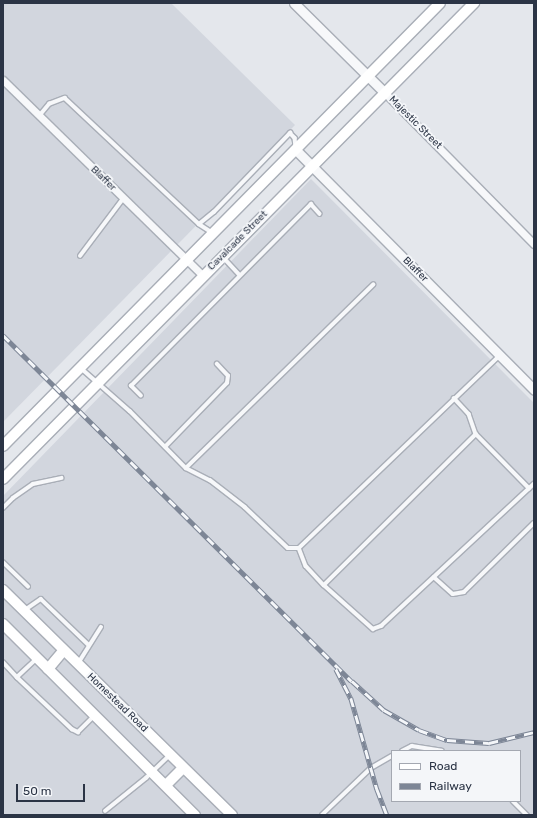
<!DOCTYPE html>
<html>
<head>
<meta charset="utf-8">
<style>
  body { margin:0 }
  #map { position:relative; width:537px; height:818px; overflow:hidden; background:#e4e7ec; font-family:Rubik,sans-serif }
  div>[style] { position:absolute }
  .built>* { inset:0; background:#d2d6de }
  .roads { filter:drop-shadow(1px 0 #a9aeb7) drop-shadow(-1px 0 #a9aeb7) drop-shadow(0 1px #a9aeb7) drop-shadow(0 -1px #a9aeb7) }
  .service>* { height:3.5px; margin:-1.75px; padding:0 1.75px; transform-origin:1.75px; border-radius:1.75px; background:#f7f8fa }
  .minor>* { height:7px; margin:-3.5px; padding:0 3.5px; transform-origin:3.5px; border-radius:3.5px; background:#f7f8fa }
  .tertiary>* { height:9px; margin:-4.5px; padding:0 4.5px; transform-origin:4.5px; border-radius:4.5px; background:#f7f8fa }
  .secondary>* { height:10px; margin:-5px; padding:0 5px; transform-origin:5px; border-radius:5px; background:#fff }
  .rail>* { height:4.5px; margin-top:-2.25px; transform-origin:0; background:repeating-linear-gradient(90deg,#f4f6f9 0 9px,#7d8696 0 18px); box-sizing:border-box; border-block:1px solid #7d8696 }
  span { translate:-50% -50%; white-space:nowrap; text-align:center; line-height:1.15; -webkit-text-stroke:4px #f4f6f9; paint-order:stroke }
  .street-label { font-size:10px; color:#2b3445 }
  .frame { position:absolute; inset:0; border:4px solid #2b3445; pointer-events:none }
  .legend { position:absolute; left:391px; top:750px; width:130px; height:52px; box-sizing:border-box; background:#f4f6f9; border:1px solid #a4a8b1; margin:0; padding:5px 7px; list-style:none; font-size:12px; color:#2b3445 }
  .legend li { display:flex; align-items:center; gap:8px; height:20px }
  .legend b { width:20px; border:1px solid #a4a8b1 }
  .scale { position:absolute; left:16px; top:784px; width:69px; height:18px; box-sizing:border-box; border:2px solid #2b3445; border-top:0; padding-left:5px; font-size:12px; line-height:14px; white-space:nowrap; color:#2b3445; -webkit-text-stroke:3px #f4f6f9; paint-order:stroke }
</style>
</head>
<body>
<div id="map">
  <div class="built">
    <i style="clip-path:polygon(3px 3px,171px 3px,295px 125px,3px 422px)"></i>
    <i style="clip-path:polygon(evenodd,311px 179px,534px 403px,534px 815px,3px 815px,3px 496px,311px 179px,392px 751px,520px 751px,520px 801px,392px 801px,392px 751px)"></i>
  </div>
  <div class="roads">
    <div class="service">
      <i style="left:39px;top:116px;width:16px;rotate:-50deg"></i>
      <i style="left:49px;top:104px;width:17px;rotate:-21deg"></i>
      <i style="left:65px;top:98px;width:184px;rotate:43.2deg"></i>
      <i style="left:199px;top:224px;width:19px;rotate:-39deg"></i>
      <i style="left:214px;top:212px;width:110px;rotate:-46.1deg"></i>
      <i style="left:290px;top:133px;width:7px;rotate:45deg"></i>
      <i style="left:295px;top:138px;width:9px;rotate:84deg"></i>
      <i style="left:199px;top:224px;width:17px;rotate:33deg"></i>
      <i style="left:80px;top:256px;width:71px;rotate:-53deg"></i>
      <i style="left:224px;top:258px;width:23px;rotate:47deg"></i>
      <i style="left:81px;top:368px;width:65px;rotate:41.3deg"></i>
      <i style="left:130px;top:411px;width:80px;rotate:45.5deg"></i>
      <i style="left:186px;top:468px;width:27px;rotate:27deg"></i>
      <i style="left:210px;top:480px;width:44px;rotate:37.6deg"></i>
      <i style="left:245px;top:507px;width:59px;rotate:43.6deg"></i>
      <i style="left:288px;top:548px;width:11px"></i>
      <i style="left:299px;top:548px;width:277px;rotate:-43.8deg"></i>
      <i style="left:141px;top:396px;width:14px;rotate:-135deg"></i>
      <i style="left:131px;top:386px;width:256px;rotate:-45.3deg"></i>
      <i style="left:311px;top:204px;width:13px;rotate:48deg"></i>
      <i style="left:454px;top:398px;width:22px;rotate:47deg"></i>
      <i style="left:469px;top:414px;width:21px;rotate:71deg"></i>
      <i style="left:165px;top:447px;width:89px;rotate:-45.9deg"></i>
      <i style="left:227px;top:383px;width:7px;rotate:-82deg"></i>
      <i style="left:228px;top:376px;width:16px;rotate:-133deg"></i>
      <i style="left:186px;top:468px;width:262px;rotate:-44.4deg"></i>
      <i style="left:3px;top:508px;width:14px;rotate:-45deg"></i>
      <i style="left:13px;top:498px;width:24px;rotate:-35deg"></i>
      <i style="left:33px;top:484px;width:29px;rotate:-12deg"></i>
      <i style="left:299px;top:548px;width:19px;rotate:69deg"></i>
      <i style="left:306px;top:566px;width:26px;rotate:47deg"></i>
      <i style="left:324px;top:585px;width:66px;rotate:41.9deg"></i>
      <i style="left:373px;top:629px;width:9px;rotate:-21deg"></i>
      <i style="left:381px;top:626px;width:209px;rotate:-42.9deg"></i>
      <i style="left:3px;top:562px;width:35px;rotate:44deg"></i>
      <i style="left:434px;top:577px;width:25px;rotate:42deg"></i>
      <i style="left:453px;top:594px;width:11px;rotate:-10deg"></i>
      <i style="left:464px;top:592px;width:98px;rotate:-44.6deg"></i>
      <i style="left:324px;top:585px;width:214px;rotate:-44.8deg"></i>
      <i style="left:476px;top:434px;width:76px;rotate:45.5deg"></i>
      <i style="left:25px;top:610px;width:19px;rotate:-35deg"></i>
      <i style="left:41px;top:599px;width:66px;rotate:43.8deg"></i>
      <i style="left:3px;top:662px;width:21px;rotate:47deg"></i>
      <i style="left:17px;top:677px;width:26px;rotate:-43deg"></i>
      <i style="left:79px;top:662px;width:41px;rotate:-57.8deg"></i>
      <i style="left:17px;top:677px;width:76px;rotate:43.4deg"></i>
      <i style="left:72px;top:729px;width:7px;rotate:27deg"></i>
      <i style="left:78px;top:732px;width:23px;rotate:-45deg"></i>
      <i style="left:402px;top:751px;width:11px;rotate:-27deg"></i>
      <i style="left:412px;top:746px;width:30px;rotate:9deg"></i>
      <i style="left:513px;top:801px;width:20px;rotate:45deg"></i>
      <i style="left:105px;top:811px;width:53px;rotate:-38.8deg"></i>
      <i style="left:146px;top:778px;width:32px;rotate:-44deg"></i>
      <i style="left:322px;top:815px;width:68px;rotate:-43.8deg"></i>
      <i style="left:371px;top:768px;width:24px;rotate:-30deg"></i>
    </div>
    <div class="minor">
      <i style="left:3px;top:80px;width:280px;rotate:44.4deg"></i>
      <i style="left:385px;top:93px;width:212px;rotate:45.4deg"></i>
    </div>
    <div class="tertiary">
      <i style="left:294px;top:3px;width:128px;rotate:44.7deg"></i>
      <i style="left:296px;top:150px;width:338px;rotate:45.2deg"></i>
    </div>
    <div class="secondary">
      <i style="left:3px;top:446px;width:622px;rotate:-45.39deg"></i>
      <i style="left:3px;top:479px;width:670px;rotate:-45.3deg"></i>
      <i style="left:3px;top:590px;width:321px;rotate:44.5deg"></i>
      <i style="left:3px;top:624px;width:271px;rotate:44.9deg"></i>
      <i style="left:48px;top:669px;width:23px;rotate:-50deg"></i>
      <i style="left:166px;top:785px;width:24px;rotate:-45deg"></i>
    </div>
  </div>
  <div class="rail">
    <i style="left:3px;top:335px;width:491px;rotate:44.8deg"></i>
    <i style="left:352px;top:681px;width:43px;rotate:42.2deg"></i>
    <i style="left:384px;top:710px;width:40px;rotate:29.7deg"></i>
    <i style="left:419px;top:730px;width:30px;rotate:20deg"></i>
    <i style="left:447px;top:740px;width:42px;rotate:4.1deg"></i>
    <i style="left:489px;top:743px;width:46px;rotate:-13.7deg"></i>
    <i style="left:336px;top:669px;width:33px;rotate:63deg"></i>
    <i style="left:351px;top:698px;width:95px;rotate:74.1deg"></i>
    <i style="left:377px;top:789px;width:28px;rotate:69deg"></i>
  </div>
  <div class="street-label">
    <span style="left:415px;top:123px;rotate:45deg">Majestic Street</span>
    <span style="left:103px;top:179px;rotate:44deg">Blaffer</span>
    <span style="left:238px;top:241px;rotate:-45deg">Cavalcade Street</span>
    <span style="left:415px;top:270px;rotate:45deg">Blaffer</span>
    <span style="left:117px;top:703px;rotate:44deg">Homestead Road</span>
  </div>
  <div class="frame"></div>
  <ul class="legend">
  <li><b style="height:5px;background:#fff"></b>Road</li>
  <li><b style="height:5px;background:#7d8696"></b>Railway</li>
  </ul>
  <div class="scale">50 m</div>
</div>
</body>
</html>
